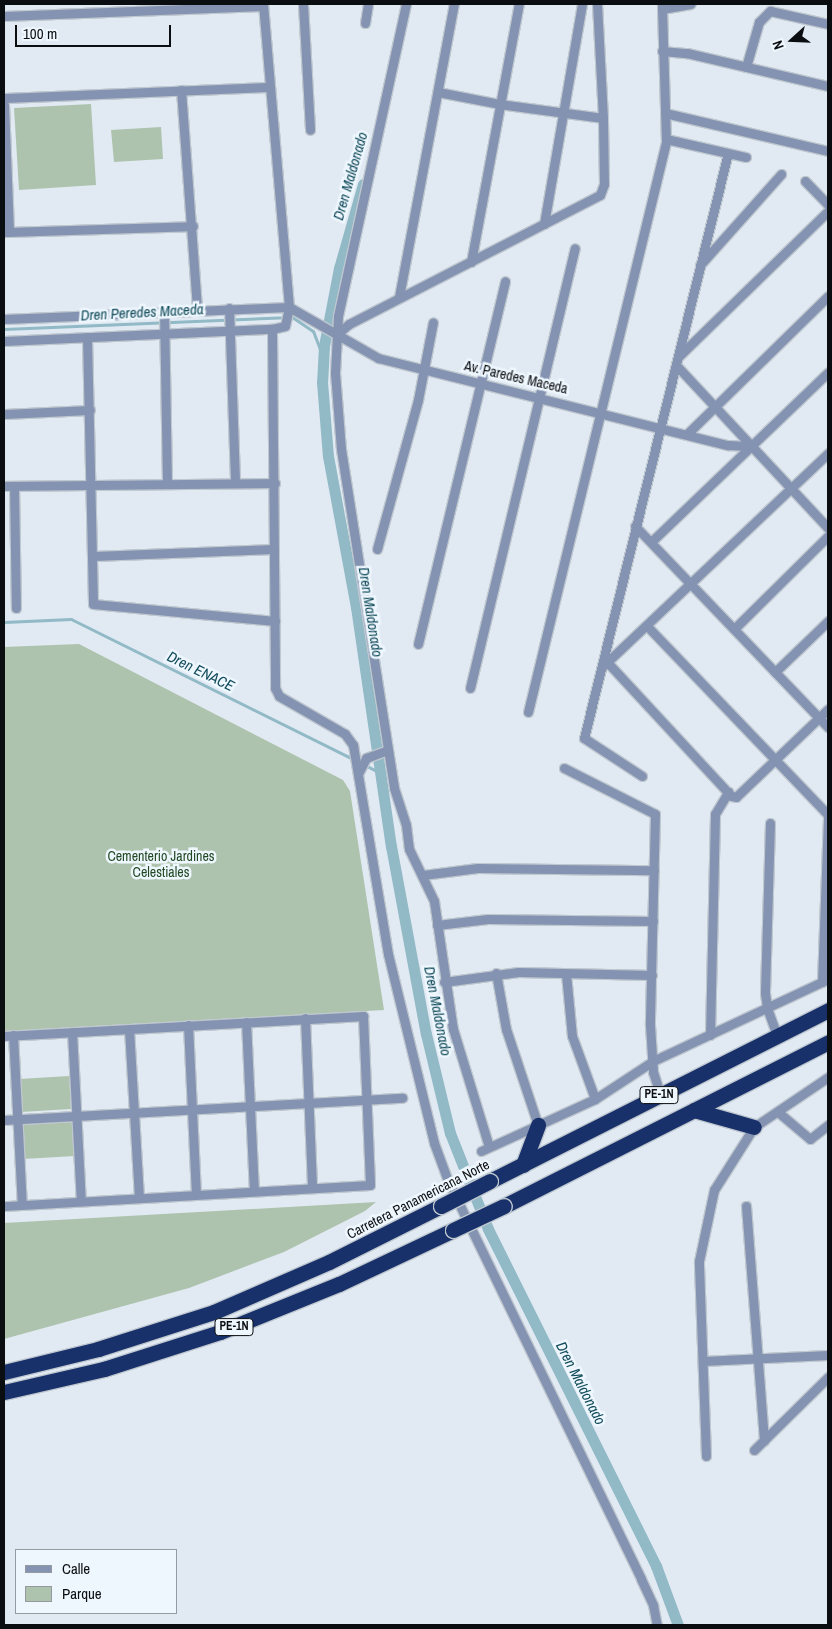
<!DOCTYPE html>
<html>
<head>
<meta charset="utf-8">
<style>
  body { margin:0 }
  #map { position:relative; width:832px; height:1629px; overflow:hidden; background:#e1eaf3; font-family:"Archivo Narrow",sans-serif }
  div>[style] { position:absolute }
  .green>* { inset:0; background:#aec3ae }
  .stream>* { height:3px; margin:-1.5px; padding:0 1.5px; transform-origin:1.5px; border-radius:1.5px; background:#91b9c6 }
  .canal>* { height:11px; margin:-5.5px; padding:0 5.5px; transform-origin:5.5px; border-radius:5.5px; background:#91b9c6 }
  .roads { filter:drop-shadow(1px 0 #bfc7cf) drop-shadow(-1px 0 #bfc7cf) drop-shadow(0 1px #bfc7cf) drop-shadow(0 -1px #bfc7cf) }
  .minor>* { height:9px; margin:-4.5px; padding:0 4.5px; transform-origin:4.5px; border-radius:4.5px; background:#8493b1 }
  .motorway>* { height:15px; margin:-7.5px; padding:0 7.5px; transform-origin:7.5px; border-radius:7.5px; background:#18316b }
  .bridges { filter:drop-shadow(1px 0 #bfc7cf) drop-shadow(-1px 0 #bfc7cf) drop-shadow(0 1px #bfc7cf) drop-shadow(0 -1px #bfc7cf) }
  .motorway-bridge>* { height:15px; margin:-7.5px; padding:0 7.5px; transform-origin:7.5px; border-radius:7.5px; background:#18316b }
  span { translate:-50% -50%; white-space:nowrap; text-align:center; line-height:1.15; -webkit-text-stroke:5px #eff7fe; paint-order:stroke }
  .shield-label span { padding:1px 4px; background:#eff7fe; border:1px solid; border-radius:4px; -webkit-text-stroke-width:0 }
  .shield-label { font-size:12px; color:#0b0e11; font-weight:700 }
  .street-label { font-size:14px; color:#0b0e11 }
  .park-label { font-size:14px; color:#214923 }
  .water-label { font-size:15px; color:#134c5b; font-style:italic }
  .frame { position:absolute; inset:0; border:5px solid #0b0e11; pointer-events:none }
  .legend { position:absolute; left:15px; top:1549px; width:162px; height:65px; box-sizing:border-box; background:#eff7fe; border:1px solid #949a9f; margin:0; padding:6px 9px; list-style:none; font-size:15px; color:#0b0e11 }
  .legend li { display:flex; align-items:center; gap:10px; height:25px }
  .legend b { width:25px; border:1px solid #949a9f }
  .north { position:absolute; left:767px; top:15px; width:50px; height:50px; -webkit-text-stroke:4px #eff7fe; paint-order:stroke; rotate:250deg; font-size:14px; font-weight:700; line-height:20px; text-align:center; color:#0b0e11 }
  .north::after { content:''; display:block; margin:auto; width:18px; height:22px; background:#0b0e11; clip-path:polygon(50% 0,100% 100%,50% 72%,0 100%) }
  .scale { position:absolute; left:15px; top:25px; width:156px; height:22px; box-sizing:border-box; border:2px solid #0b0e11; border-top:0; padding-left:6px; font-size:15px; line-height:18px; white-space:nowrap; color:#0b0e11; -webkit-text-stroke:4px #eff7fe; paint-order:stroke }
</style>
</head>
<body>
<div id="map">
  <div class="green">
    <i style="clip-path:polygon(91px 104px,96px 185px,19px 190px,14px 108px)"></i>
    <i style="clip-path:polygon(161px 127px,163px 159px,114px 162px,111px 130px)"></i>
    <i style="clip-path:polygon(79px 644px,343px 780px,350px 791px,384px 1010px,4px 1031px,4px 647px)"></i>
    <i style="clip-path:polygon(69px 1076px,71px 1109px,21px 1112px,19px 1079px)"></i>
    <i style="clip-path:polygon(72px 1122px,75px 1156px,23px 1159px,21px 1125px)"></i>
    <i style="clip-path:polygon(376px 1202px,365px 1211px,284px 1252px,189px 1288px,4px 1339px,4px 1223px)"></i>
  </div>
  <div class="stream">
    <i style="left:4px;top:329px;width:288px;rotate:-2.4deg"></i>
    <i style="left:292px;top:317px;width:25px;rotate:34deg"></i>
    <i style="left:313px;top:331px;width:28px;rotate:69deg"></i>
    <i style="left:4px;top:622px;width:67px;rotate:-2.6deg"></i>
    <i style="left:71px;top:619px;width:315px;rotate:26.4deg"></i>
    <i style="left:365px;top:765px;width:19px;rotate:28deg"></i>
  </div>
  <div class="canal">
    <i style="left:363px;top:184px;width:87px;rotate:105.9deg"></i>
    <i style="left:339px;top:268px;width:79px;rotate:100.9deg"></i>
    <i style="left:324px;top:346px;width:36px;rotate:93deg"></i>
    <i style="left:322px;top:382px;width:74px;rotate:85.4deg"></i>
    <i style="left:328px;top:456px;width:154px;rotate:79.5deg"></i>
    <i style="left:356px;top:607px;width:242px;rotate:81.7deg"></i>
    <i style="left:391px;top:846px;width:191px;rotate:79.5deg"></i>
    <i style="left:426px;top:1034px;width:102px;rotate:76.4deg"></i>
    <i style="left:450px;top:1133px;width:103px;rotate:68.4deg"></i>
    <i style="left:488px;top:1229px;width:377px;rotate:63.5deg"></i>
    <i style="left:656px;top:1566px;width:63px;rotate:69.6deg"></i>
  </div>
  <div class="roads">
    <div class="minor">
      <i style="left:303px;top:4px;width:126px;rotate:86.8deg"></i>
      <i style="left:406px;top:4px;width:319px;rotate:102.3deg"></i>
      <i style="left:338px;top:316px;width:57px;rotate:93deg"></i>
      <i style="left:335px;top:373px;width:76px;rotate:85.5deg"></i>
      <i style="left:341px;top:449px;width:343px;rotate:81.1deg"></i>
      <i style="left:394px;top:788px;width:39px;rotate:72deg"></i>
      <i style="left:406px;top:825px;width:24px;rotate:83deg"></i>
      <i style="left:409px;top:849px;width:58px;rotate:64.3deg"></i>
      <i style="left:434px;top:901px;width:129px;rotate:81.6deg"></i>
      <i style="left:453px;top:1029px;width:123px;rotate:73deg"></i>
      <i style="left:662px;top:9px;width:29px;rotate:-10deg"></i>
      <i style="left:4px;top:16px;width:259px;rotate:-2.2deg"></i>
      <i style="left:365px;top:23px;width:19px;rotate:-81deg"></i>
      <i style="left:662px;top:51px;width:25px;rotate:5deg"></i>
      <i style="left:687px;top:53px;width:145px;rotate:13.2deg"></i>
      <i style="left:746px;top:67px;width:47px;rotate:-73.9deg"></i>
      <i style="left:759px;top:22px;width:16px;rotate:-45deg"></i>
      <i style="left:770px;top:11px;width:59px;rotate:12.6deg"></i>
      <i style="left:181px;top:90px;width:220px;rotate:85.8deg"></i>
      <i style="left:438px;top:92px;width:62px;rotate:11.1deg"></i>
      <i style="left:499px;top:104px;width:105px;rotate:7.7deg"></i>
      <i style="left:4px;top:98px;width:265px;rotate:-2.4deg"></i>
      <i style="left:4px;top:105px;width:127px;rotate:87.7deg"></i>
      <i style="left:665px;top:113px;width:167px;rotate:13.1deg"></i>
      <i style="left:666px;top:139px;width:82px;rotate:12.7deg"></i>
      <i style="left:805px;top:181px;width:33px;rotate:46deg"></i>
      <i style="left:544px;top:224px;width:223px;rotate:-80.2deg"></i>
      <i style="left:4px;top:232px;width:189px;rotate:-1.8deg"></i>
      <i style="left:471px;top:262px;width:262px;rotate:-79.5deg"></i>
      <i style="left:700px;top:265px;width:122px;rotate:-48.3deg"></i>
      <i style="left:399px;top:297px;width:298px;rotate:-79.4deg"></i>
      <i style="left:289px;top:307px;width:103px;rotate:29.8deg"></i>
      <i style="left:378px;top:358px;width:361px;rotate:14deg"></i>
      <i style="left:728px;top:445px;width:20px;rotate:3deg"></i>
      <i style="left:229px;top:308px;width:175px;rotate:88deg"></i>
      <i style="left:164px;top:311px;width:172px;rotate:89deg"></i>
      <i style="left:4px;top:319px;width:285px;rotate:-2.4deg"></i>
      <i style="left:272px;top:329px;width:359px;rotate:89.5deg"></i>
      <i style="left:275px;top:688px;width:9px;rotate:63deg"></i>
      <i style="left:279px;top:696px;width:76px;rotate:29.9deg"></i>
      <i style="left:345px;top:734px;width:14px;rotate:54deg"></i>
      <i style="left:353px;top:745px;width:212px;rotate:80.5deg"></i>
      <i style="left:388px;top:954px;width:195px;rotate:76.3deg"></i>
      <i style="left:434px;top:1143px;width:40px;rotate:69.8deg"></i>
      <i style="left:448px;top:1181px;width:442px;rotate:64.1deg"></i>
      <i style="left:641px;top:1579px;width:29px;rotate:65deg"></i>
      <i style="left:653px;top:1605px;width:20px;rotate:79deg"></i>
      <i style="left:337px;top:334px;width:16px;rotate:-40deg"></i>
      <i style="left:349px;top:324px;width:282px;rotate:-27.2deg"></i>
      <i style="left:600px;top:195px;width:12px;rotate:-70deg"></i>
      <i style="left:604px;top:184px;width:66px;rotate:-90.9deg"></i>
      <i style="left:603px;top:118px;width:114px;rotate:-93deg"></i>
      <i style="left:87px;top:337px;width:267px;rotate:88.7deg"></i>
      <i style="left:93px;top:604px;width:183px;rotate:5.3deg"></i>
      <i style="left:4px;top:341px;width:268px;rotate:-2.6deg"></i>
      <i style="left:272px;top:329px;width:13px;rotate:-13deg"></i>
      <i style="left:285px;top:326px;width:19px;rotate:-78deg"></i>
      <i style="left:289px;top:307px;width:304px;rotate:-94.9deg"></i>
      <i style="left:678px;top:357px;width:209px;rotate:-44.2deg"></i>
      <i style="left:676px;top:365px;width:223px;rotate:47deg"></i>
      <i style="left:4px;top:414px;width:86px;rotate:-2.7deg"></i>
      <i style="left:687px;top:434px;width:197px;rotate:-44.4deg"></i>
      <i style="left:4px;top:486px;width:271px;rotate:-0.6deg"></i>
      <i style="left:14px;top:486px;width:122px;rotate:89.1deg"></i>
      <i style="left:635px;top:526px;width:279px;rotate:46.2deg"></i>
      <i style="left:651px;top:542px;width:245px;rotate:-43.8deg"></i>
      <i style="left:377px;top:549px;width:155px;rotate:-74.6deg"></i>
      <i style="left:418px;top:400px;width:79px;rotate:-79.1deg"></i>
      <i style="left:94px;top:556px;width:180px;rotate:-2.2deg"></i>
      <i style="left:647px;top:626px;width:262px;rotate:46.2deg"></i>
      <i style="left:734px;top:629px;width:132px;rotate:-44.7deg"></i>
      <i style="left:418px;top:644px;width:373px;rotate:-76.5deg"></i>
      <i style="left:608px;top:663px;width:181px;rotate:47.2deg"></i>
      <i style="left:731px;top:796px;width:5px;rotate:11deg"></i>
      <i style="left:736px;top:797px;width:127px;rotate:-43.7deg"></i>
      <i style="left:603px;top:666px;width:310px;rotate:-43.4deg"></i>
      <i style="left:775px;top:672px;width:74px;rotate:-43.9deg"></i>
      <i style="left:470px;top:688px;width:452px;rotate:-76.6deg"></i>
      <i style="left:528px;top:712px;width:586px;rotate:-76.39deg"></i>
      <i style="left:666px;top:142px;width:138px;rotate:-91.7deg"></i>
      <i style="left:564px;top:768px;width:102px;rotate:26.8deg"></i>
      <i style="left:655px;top:814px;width:211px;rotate:91.4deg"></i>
      <i style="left:650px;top:1025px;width:47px;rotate:86.3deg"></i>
      <i style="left:653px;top:1072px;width:23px;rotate:72deg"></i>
      <i style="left:359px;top:772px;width:16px;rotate:-63deg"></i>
      <i style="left:366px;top:758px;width:23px;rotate:-20deg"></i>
      <i style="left:642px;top:776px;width:69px;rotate:-146.8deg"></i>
      <i style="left:584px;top:738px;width:602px;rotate:-76.17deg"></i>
      <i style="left:770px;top:823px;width:170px;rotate:91.7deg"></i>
      <i style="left:765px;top:993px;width:15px;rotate:82deg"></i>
      <i style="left:767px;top:1008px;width:29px;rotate:70deg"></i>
      <i style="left:423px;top:875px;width:55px;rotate:-7.3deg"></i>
      <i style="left:478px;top:868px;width:176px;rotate:0.7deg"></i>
      <i style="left:437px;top:925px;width:51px;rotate:-6.7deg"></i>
      <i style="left:488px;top:919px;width:165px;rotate:0.7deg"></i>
      <i style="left:496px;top:973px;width:57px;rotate:79.9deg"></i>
      <i style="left:506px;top:1029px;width:101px;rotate:71.6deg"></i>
      <i style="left:566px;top:974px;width:62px;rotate:84.5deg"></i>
      <i style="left:572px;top:1036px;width:67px;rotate:69.9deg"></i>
      <i style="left:444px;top:982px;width:75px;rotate:-7.7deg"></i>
      <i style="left:518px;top:972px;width:134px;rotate:1.3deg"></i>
      <i style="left:822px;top:982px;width:167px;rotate:-87.9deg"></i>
      <i style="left:305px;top:1018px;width:170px;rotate:87.6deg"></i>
      <i style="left:246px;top:1022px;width:169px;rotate:87.3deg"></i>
      <i style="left:188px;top:1025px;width:170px;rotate:87.3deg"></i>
      <i style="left:129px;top:1029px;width:169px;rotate:86.6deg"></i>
      <i style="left:72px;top:1032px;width:169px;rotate:87deg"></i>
      <i style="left:13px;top:1035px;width:170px;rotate:87deg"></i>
      <i style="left:710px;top:1035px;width:221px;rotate:-88.7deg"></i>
      <i style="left:715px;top:814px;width:26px;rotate:-59deg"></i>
      <i style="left:4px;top:1036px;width:360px;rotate:-3.2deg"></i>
      <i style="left:363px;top:1016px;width:169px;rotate:87.6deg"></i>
      <i style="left:370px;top:1185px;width:367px;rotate:176.7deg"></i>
      <i style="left:778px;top:1112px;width:42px;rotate:40.2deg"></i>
      <i style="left:810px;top:1139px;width:23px;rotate:-38deg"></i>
      <i style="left:4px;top:1120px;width:399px;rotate:-3.2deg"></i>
      <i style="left:481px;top:1151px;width:125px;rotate:-24.5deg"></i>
      <i style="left:595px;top:1099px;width:69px;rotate:-33.2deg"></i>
      <i style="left:653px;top:1061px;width:193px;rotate:-25.1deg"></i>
      <i style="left:746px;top:1206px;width:235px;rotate:85.6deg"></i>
      <i style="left:703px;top:1361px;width:125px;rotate:-2.7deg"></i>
      <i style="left:754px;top:1450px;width:104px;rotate:-44.6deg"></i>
      <i style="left:706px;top:1456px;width:195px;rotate:-92.1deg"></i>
      <i style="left:699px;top:1261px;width:73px;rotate:-78.1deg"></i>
      <i style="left:714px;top:1190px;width:75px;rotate:-57.6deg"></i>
      <i style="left:754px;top:1127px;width:89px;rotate:-34deg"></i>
    </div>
    <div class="motorway">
      <i style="left:694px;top:1110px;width:62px;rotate:15.8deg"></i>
      <i style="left:523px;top:1165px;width:43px;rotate:-69.4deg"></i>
      <i style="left:490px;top:1181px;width:379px;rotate:-26.8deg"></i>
      <i style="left:504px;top:1206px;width:363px;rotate:-26.8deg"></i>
      <i style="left:4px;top:1372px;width:97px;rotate:-13.7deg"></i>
      <i style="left:98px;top:1349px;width:122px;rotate:-17.7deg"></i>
      <i style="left:214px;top:1312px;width:125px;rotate:-23.5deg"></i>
      <i style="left:329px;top:1262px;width:125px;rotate:-26.6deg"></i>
      <i style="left:4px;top:1392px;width:103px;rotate:-13deg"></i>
      <i style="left:104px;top:1369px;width:122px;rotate:-17.7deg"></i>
      <i style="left:220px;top:1332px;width:128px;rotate:-22deg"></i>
      <i style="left:339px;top:1284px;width:126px;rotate:-25.3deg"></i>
    </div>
  </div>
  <div class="bridges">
    <div class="motorway-bridge">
      <i style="left:441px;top:1206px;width:55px;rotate:-27deg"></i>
      <i style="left:453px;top:1230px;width:56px;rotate:-25.2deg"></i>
    </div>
  </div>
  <div class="shield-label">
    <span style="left:659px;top:1095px">PE-1N</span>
    <span style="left:234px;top:1327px">PE-1N</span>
  </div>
  <div class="street-label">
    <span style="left:516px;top:377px;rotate:13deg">Av. Paredes Maceda</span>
    <span style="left:418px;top:1199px;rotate:-27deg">Carretera Panamericana Norte</span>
  </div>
  <div class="park-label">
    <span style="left:161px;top:864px">Cementerio Jardines<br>Celestiales</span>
  </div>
  <div class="water-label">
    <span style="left:350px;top:176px;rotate:-74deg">Dren Maldonado</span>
    <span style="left:142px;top:312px;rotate:-3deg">Dren Peredes Maceda</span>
    <span style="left:371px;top:612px;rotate:81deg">Dren Maldonado</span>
    <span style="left:201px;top:671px;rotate:26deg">Dren ENACE</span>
    <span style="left:438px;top:1011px;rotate:79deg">Dren Maldonado</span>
    <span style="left:581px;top:1383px;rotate:63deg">Dren Maldonado</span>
  </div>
  <div class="frame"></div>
  <ul class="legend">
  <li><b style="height:6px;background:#8493b1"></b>Calle</li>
  <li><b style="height:14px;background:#aec3ae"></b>Parque</li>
  </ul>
  <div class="north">N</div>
  <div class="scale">100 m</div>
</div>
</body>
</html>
